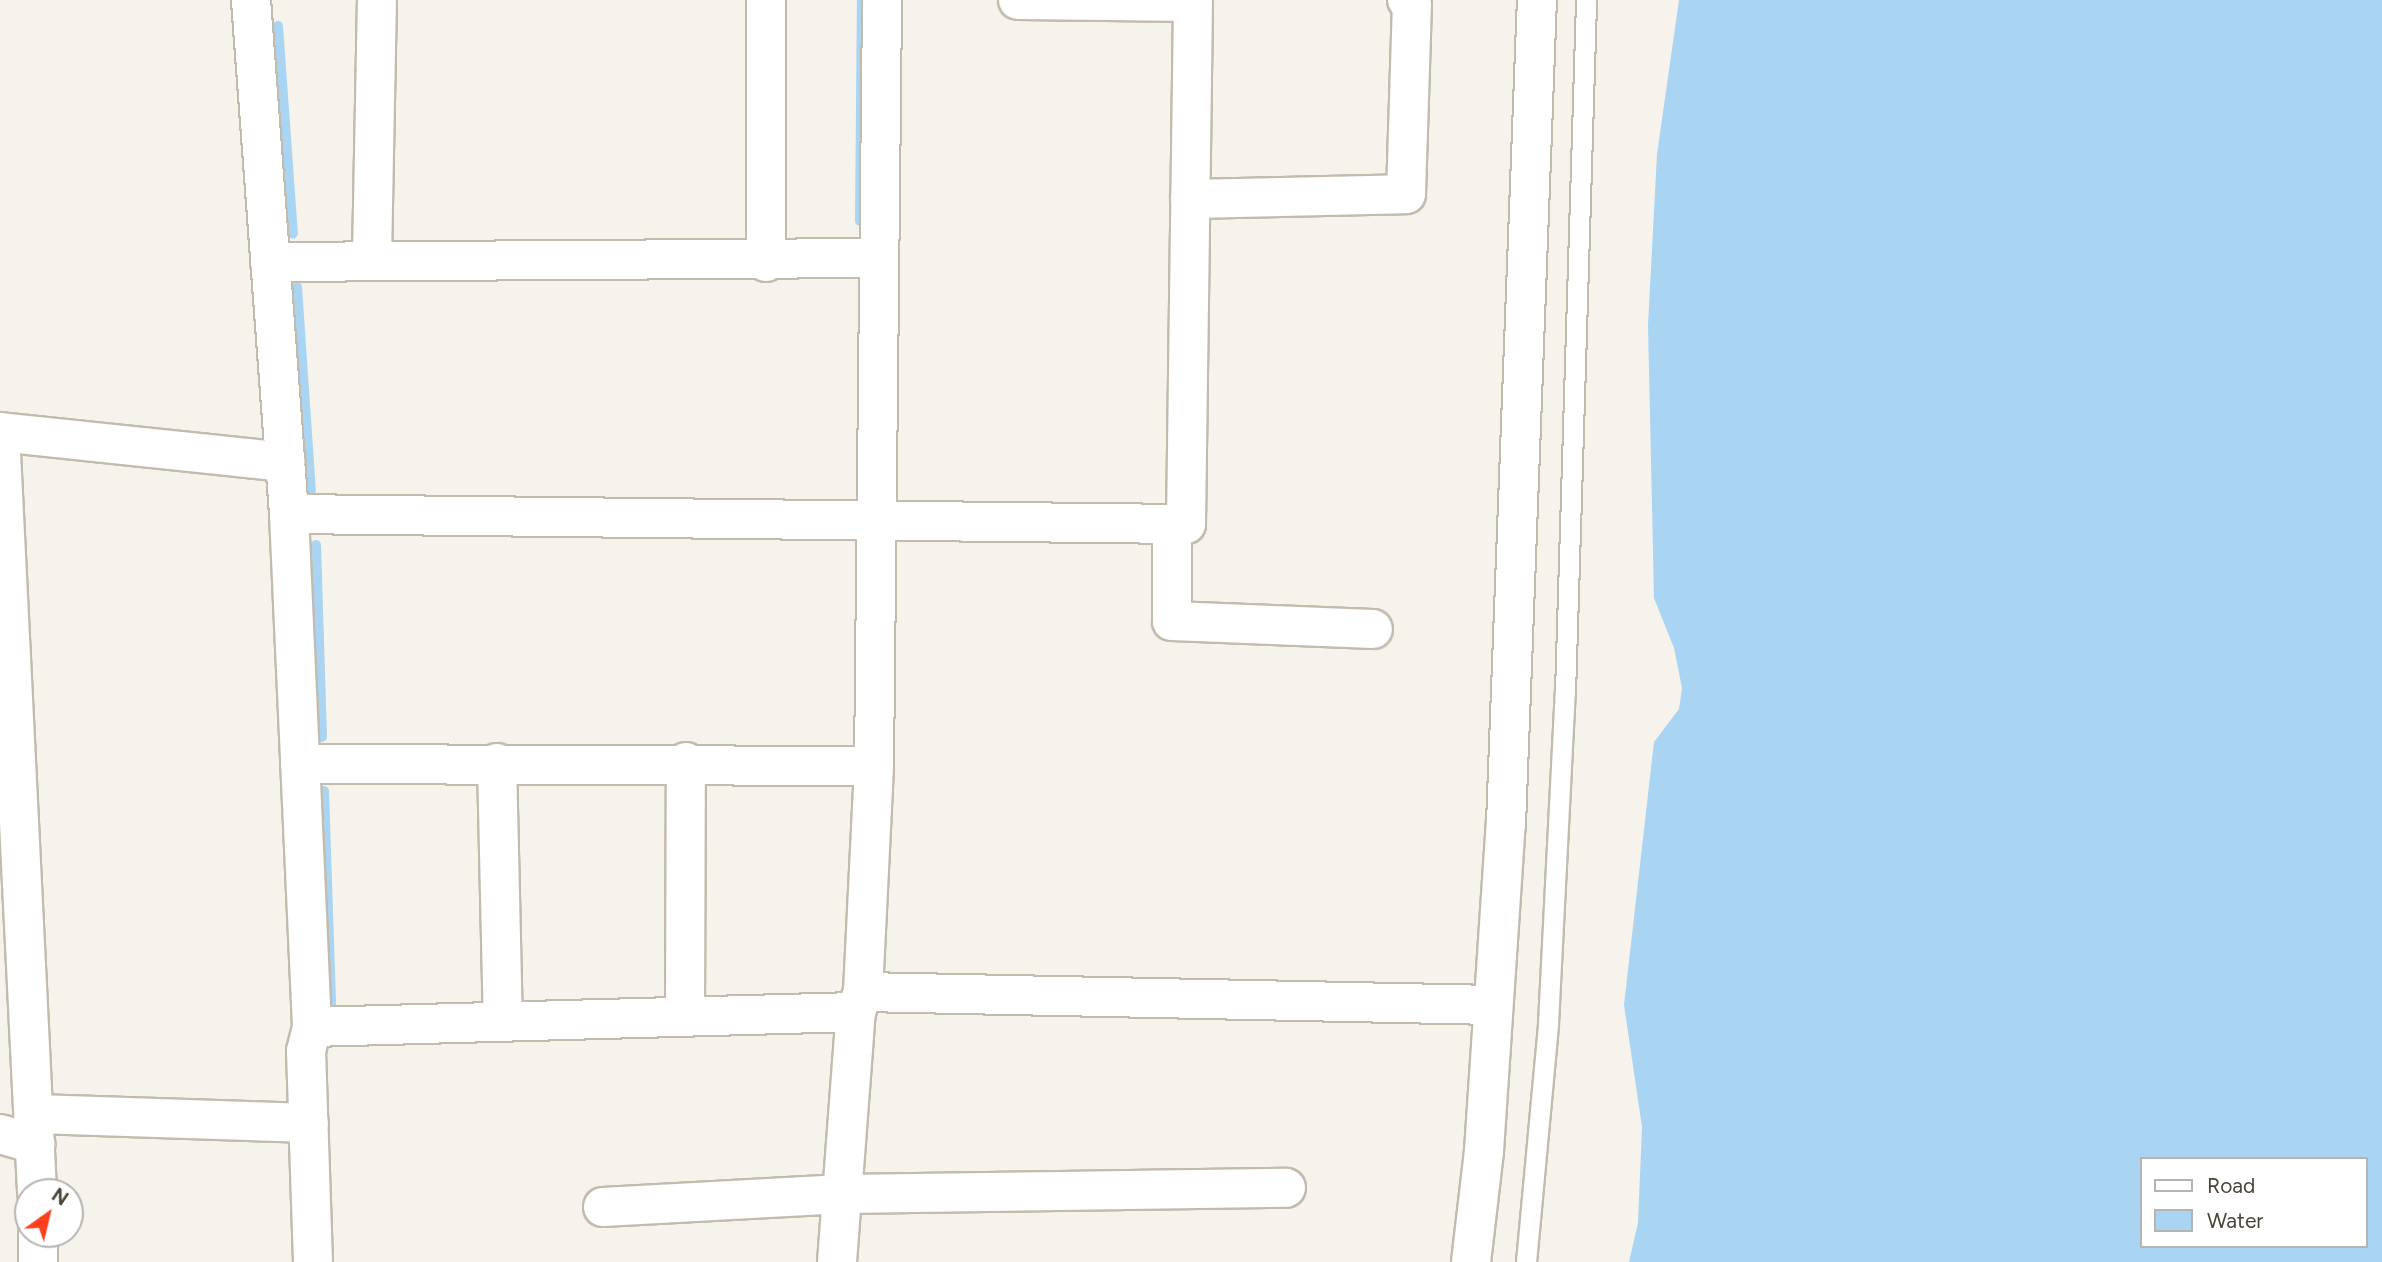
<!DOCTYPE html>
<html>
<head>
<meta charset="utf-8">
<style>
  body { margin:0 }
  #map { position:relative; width:2382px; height:1262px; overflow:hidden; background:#f6f3ec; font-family:Figtree,sans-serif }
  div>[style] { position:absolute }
  .water>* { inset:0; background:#a9d4f2 }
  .stream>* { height:10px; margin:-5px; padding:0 5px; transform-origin:5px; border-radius:5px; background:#a9d4f2 }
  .roads { filter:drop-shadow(2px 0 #c2bbae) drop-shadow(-2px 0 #c2bbae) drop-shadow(0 2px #c2bbae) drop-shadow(0 -2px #c2bbae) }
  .lane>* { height:19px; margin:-9.5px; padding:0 9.5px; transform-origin:9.5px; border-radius:9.5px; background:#fff }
  .street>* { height:38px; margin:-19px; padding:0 19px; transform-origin:19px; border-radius:19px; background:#fff }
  span { translate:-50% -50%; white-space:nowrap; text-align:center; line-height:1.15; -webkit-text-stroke:6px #fff; paint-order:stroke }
  .legend { position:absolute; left:2140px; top:1157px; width:228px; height:91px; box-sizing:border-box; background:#fff; border:2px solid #b7b4b0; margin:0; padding:9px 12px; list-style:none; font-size:21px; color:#4b4439 }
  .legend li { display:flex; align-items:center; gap:14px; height:35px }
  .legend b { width:35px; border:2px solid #b7b4b0 }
  .north { position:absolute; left:14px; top:1178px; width:70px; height:70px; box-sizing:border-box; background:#fff; border:2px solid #b7b4b0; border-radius:50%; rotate:34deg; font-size:19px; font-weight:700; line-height:28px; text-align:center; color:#4b4439 }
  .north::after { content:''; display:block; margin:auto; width:24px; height:32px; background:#fc3f1d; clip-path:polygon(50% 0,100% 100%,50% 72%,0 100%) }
</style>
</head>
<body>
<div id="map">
  <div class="water">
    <i style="clip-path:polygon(evenodd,1679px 0,2382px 0,2382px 1262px,1629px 1262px,1638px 1223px,1642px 1127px,1624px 1005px,1654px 742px,1679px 709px,1682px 688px,1674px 648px,1654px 598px,1648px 325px,1657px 154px,1679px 0,2142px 1159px,2366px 1159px,2366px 1246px,2142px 1246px,2142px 1159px)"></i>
  </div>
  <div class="stream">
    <i style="left:278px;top:26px;width:208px;rotate:85.9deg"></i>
    <i style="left:860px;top:221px;width:221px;rotate:-89.5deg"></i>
    <i style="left:297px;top:287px;width:204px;rotate:86.1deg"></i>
    <i style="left:316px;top:545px;width:192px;rotate:88.2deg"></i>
    <i style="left:324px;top:791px;width:212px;rotate:88.1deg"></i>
  </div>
  <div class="roads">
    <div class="lane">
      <i style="left:1526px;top:1262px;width:240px;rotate:-84.7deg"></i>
      <i style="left:1548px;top:1023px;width:330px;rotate:-87.1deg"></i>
      <i style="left:1565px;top:693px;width:693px;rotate:-88.26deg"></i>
    </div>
    <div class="street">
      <i style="left:251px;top:0;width:515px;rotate:85.77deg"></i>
      <i style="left:289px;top:514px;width:514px;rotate:87.43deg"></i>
      <i style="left:312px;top:1027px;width:25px;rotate:104deg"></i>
      <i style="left:306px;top:1051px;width:211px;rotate:88.1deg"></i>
      <i style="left:766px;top:0;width:262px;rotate:90deg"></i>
      <i style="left:1018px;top:0;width:175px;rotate:0.7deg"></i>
      <i style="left:1190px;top:199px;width:216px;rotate:-1.3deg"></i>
      <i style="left:1406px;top:194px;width:189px;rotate:-88.2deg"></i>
      <i style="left:1412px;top:5px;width:7px;rotate:-135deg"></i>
      <i style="left:372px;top:258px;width:258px;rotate:-88.9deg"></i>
      <i style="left:270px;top:262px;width:607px;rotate:-0.38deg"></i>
      <i style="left:0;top:432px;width:761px;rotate:87.21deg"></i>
      <i style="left:0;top:432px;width:287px;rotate:6deg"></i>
      <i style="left:289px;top:514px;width:897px;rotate:0.64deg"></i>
      <i style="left:1186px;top:524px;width:524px;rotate:-89.23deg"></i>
      <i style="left:1172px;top:524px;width:97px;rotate:90deg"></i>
      <i style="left:1172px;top:621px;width:201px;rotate:2.3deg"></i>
      <i style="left:497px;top:763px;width:255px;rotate:88.7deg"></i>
      <i style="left:300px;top:764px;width:574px;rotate:0.2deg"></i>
      <i style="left:863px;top:992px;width:630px;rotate:1.18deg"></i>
      <i style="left:685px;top:1015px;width:253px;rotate:-89.8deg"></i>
      <i style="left:312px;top:1027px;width:544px;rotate:-1.58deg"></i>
      <i style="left:36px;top:1114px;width:273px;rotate:1.9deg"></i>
      <i style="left:0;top:1134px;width:37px;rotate:16deg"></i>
      <i style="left:603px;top:1207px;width:240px;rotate:-3.1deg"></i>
      <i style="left:843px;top:1194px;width:443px;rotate:-0.8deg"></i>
      <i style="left:38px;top:1234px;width:28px;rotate:90deg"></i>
      <i style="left:837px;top:1262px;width:251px;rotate:-85.7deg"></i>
      <i style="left:856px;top:1012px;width:21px;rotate:-71deg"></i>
      <i style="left:863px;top:992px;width:226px;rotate:-87.2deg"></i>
      <i style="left:874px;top:766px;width:766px;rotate:-89.4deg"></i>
      <i style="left:1471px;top:1262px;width:112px;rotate:-83.3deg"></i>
      <i style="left:1484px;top:1151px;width:328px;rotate:-86.2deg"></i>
      <i style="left:1506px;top:824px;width:825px;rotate:-87.85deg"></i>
    </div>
  </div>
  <ul class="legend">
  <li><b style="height:9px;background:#fff"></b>Road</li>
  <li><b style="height:19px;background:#a9d4f2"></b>Water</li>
  </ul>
  <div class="north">N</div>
</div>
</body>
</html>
